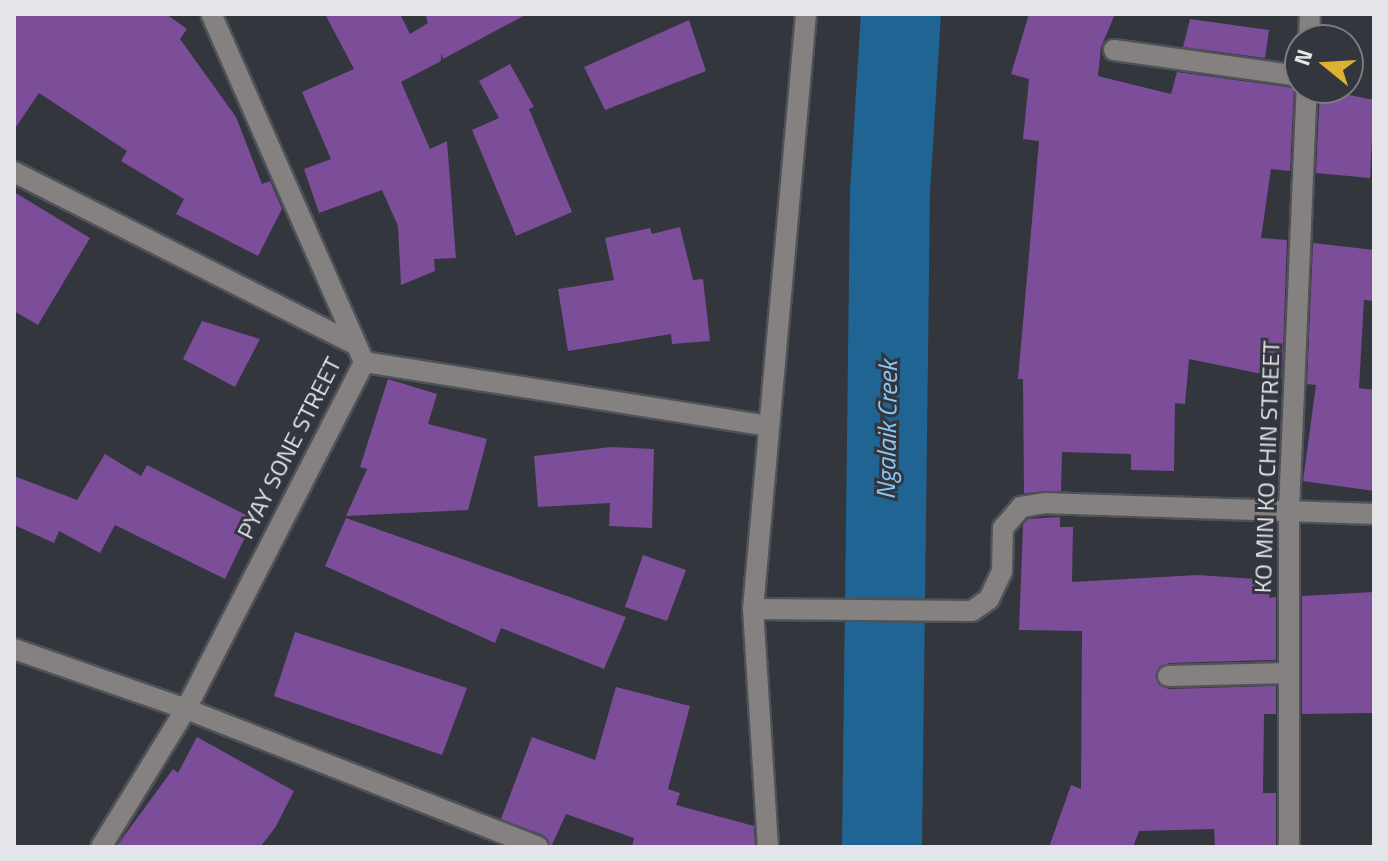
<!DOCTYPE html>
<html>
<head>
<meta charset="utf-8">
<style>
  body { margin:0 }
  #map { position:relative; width:1388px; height:861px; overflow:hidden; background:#33363c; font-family:"Titillium Web",sans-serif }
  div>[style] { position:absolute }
  .river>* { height:80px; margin:-40px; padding:0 40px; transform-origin:40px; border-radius:40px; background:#1f6493 }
  .building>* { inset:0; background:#7c4d99 }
  .roads { filter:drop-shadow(2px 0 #4f5258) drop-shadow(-2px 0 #4f5258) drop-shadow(0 2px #4f5258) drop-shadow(0 -2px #4f5258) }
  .minor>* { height:20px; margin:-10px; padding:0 10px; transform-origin:10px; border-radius:10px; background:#858180 }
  span { translate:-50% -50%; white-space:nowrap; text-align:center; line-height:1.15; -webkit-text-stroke:6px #33363c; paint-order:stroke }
  .street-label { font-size:24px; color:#e3e5e9 }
  .water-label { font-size:26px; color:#8ac8f8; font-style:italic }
  .frame { position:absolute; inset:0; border:16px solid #e3e5e9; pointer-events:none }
  .north { position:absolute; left:1284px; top:24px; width:80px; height:80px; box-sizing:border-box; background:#33363c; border:2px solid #797c81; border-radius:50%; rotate:288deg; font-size:22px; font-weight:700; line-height:32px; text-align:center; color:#e3e5e9 }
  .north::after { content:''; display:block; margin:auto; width:28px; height:36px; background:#ddb133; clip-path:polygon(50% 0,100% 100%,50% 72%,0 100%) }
</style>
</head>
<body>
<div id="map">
  <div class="river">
    <i style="left:882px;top:847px;width:655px;rotate:-89.3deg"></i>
    <i style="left:890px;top:192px;width:178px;rotate:-86.5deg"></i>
  </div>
  <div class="building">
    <i style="clip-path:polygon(14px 14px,166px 14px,187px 29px,180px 39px,236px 117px,262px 184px,270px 181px,282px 209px,258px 256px,176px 214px,184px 199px,121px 161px,127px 151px,39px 93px,14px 130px)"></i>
    <i style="clip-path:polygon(325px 14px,400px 14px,410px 34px,428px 23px,425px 14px,527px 14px,443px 59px,441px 53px,441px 61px,401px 82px,430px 149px,447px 141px,456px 258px,434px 259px,435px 271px,401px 285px,398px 226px,382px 190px,319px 213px,304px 169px,331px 159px,302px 92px,354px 69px)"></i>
    <i style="clip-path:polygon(1029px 14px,1115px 14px,1101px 47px,1098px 76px,1171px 94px,1177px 72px,1294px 88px,1290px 171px,1271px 169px,1261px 238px,1287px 240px,1282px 378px,1189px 359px,1185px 404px,1175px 403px,1174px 471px,1131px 470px,1131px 454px,1062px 452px,1061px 491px,1024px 493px,1023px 379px,1018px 379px,1039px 141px,1023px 139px,1029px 79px,1011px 74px)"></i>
    <i style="clip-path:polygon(1190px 19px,1269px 30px,1265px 58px,1183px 47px)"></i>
    <i style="clip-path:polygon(689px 20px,706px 71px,605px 110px,584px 67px)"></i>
    <i style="clip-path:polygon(510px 64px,534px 107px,529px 109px,572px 212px,516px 236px,472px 130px,499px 118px,479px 81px)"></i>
    <i style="clip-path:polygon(1320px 89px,1374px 100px,1370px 178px,1316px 173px)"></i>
    <i style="clip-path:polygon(14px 192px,90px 238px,38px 325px,14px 311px)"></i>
    <i style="clip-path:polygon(680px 227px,693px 280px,703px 279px,710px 341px,672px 344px,671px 334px,568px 351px,558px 289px,614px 280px,605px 238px,650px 228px,652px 234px)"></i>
    <i style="clip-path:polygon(1313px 243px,1374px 250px,1374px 301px,1364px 300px,1359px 388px,1374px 390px,1374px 491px,1303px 481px,1316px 385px,1307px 384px)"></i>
    <i style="clip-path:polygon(202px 321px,260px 339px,235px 387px,183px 359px)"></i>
    <i style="clip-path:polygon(388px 379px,437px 394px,428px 424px,487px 439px,468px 510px,346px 516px,367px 469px,360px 467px)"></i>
    <i style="clip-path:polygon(611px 447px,654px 449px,652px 528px,609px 526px,610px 503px,538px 507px,534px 456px)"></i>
    <i style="clip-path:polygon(105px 454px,141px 476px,147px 465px,254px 519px,225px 579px,115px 525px,100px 553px,59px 531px,54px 543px,14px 525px,14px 476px,77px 500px)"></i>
    <i style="clip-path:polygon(1060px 517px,1060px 527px,1073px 527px,1072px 582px,1198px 575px,1271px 580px,1269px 598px,1276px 597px,1276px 660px,1168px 663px,1155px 676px,1168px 689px,1276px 686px,1276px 714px,1264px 714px,1263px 793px,1276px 793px,1276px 846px,1215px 847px,1214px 829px,1139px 831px,1133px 847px,1049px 847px,1071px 785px,1081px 789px,1082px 631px,1019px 630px,1023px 525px,1028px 519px)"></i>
    <i style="clip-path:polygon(346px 518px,626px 617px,604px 669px,501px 628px,495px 643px,325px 566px)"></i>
    <i style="clip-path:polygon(643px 555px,686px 570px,667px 621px,625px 607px)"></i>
    <i style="clip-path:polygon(1374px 592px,1374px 713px,1302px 714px,1302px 596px)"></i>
    <i style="clip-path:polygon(295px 632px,467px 688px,442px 755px,274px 696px)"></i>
    <i style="clip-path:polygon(616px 687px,690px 706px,668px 789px,680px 793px,676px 805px,754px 826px,755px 847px,632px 847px,634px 838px,566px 814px,551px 847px,543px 835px,501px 819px,532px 737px,595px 760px)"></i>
    <i style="clip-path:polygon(197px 737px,294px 791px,275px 828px,260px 847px,116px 847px,173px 769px,178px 773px)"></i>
  </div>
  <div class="roads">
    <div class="minor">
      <i style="left:1309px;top:40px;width:26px;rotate:-88deg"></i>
      <i style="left:1114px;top:50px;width:188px;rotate:8deg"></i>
      <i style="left:14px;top:172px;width:380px;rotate:26.8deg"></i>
      <i style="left:364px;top:362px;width:410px;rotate:9deg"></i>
      <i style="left:753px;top:609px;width:219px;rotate:0.5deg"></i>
      <i style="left:972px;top:611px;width:21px;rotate:-35deg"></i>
      <i style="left:989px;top:599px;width:31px;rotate:-65deg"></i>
      <i style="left:1002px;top:571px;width:43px;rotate:-88.7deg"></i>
      <i style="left:1003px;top:528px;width:28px;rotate:-49deg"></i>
      <i style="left:1021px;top:507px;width:24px;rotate:-9deg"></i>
      <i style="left:1045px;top:503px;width:329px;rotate:1.9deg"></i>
      <i style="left:14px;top:649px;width:182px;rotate:19.2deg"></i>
      <i style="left:186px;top:709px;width:378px;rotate:21.4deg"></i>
      <i style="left:1168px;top:676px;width:121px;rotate:-1.4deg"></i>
      <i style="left:101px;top:847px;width:162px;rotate:-58.4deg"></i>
      <i style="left:186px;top:709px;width:390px;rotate:-62.8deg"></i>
      <i style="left:364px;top:362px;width:380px;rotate:-113.7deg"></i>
      <i style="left:768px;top:847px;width:238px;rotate:-93.6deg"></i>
      <i style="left:753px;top:609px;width:597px;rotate:-84.91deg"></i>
      <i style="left:1289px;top:847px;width:337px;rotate:-90deg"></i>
      <i style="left:1289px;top:510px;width:422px;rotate:-87.6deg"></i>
    </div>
  </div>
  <div class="street-label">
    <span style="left:289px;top:448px;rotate:-63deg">PYAY SONE STREET</span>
    <span style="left:1267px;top:467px;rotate:-88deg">KO MIN KO CHIN STREET</span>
  </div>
  <div class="water-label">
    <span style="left:887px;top:430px;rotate:-89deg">Ngalaik Creek</span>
  </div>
  <div class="frame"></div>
  <div class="north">N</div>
</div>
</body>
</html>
